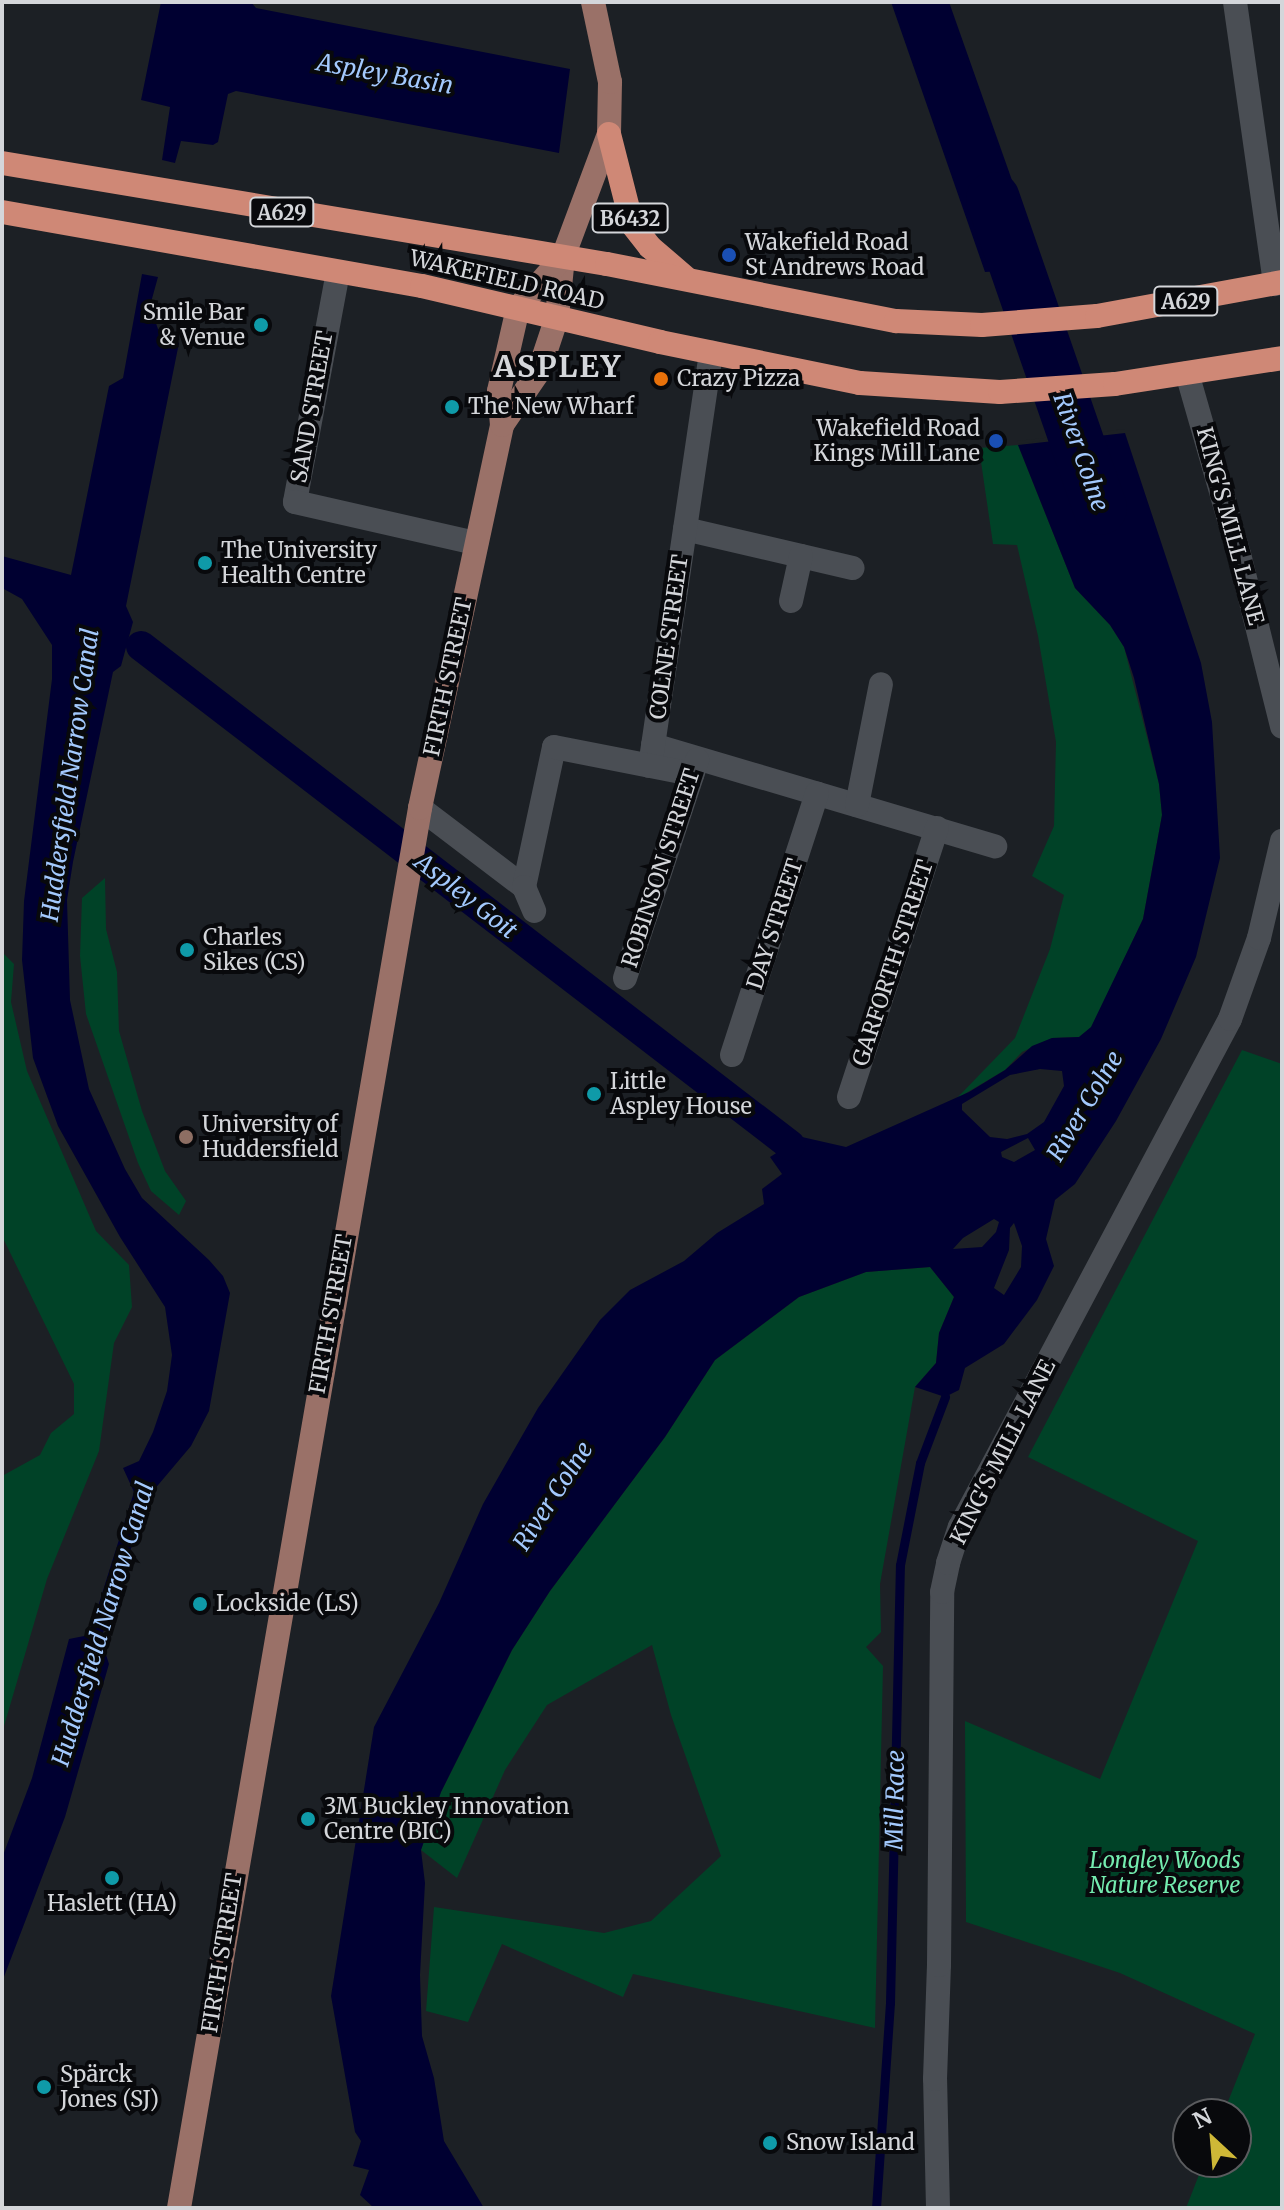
<!DOCTYPE html>
<html>
<head>
<meta charset="utf-8">
<style>
  body { margin:0 }
  #map { position:relative; width:1284px; height:2210px; overflow:hidden; background:#1c2025; font-family:Merriweather,serif }
  div>[style] { position:absolute }
  .green>* { inset:0; background:#004227 }
  .water>* { inset:0; background:#000031 }
  .pier>* { inset:0; background:#1c2025 }
  .stream>* { height:9px; margin:-4.5px; padding:0 4.5px; transform-origin:4.5px; border-radius:4.5px; background:#000031 }
  .canal>* { height:30px; margin:-15px; padding:0 15px; transform-origin:15px; border-radius:15px; background:#000031 }
  .river>* { height:54px; margin:-27px; padding:0 27px; transform-origin:27px; border-radius:27px; background:#000031 }
  .minor>* { height:24px; margin:-12px; padding:0 12px; transform-origin:12px; border-radius:12px; background:#4a4e54 }
  .major>* { height:24px; margin:-12px; padding:0 12px; transform-origin:12px; border-radius:12px; background:#9a7168 }
  .highway>* { height:24px; margin:-12px; padding:0 12px; transform-origin:12px; border-radius:12px; background:#cf8876 }
  .dots>* { width:22px; height:22px; translate:-50% -50%; box-sizing:border-box; border:4px solid #08090c; border-radius:50% }
  span { translate:-50% -50%; white-space:nowrap; text-align:center; line-height:1.15; -webkit-text-stroke:8px #08090c; paint-order:stroke }
  .shield-label span { padding:2px 6px; background:#08090c; border:2px solid; border-radius:6px; -webkit-text-stroke-width:0 }
  .shield-label { font-size:20px; color:#d4d6da; font-weight:700 }
  .poi-label { font-size:22px; color:#d4d6da }
  .left { translate:0 -50%; text-align:left }
  .right { translate:-100% -50%; text-align:right }
  .street-label { font-size:22px; color:#d4d6da }
  .park-label { font-size:22px; color:#74ecaf; font-style:italic }
  .water-label { font-size:24px; color:#a3c9fd; font-style:italic }
  .district-label { font-size:30px; color:#d4d6da; font-weight:700; letter-spacing:2px }
  .frame { position:absolute; inset:0; border:4px solid #d4d6da; pointer-events:none }
  .north { position:absolute; left:1172px; top:2098px; width:80px; height:80px; box-sizing:border-box; background:#08090c; border:2px solid #5a5b5e; border-radius:50%; rotate:334deg; font-size:22px; font-weight:700; line-height:32px; text-align:center; color:#d4d6da }
  .north::after { content:''; display:block; margin:auto; width:28px; height:36px; background:#ceb837; clip-path:polygon(50% 0,100% 100%,50% 72%,0 100%) }
</style>
</head>
<body>
<div id="map">
  <div class="green">
    <i style="clip-path:polygon(1018px 445px,1075px 588px,1110px 625px,1124px 647px,1159px 784px,1162px 815px,1143px 919px,1092px 1027px,1079px 1037px,1052px 1038px,1022px 1052px,1005px 1070px,956px 1099px,1015px 1038px,1050px 949px,1064px 895px,1032px 876px,1054px 826px,1056px 742px,1038px 636px,1017px 545px,993px 544px,979px 448px)"></i>
    <i style="clip-path:polygon(105px 878px,106px 929px,117px 972px,119px 1031px,142px 1111px,165px 1171px,186px 1201px,179px 1215px,151px 1191px,138px 1163px,86px 1014px,80px 956px,82px 898px)"></i>
    <i style="clip-path:polygon(2px 952px,14px 964px,11px 1002px,27px 1071px,96px 1231px,129px 1265px,132px 1307px,114px 1343px,99px 1451px,47px 1579px,2px 1733px,2px 1476px,40px 1455px,51px 1433px,74px 1414px,74px 1384px,2px 1236px)"></i>
    <i style="clip-path:polygon(1242px 1050px,1282px 1064px,1282px 2208px,1186px 2208px,1204px 2162px,1236px 2162px,1236px 2114px,1223px 2114px,1255px 2034px,1120px 1973px,966px 1922px,965px 1721px,1100px 1779px,1198px 1541px,1028px 1457px)"></i>
    <i style="clip-path:polygon(930px 1267px,954px 1297px,939px 1333px,936px 1363px,915px 1387px,880px 1584px,881px 1632px,866px 1647px,883px 1666px,875px 2028px,633px 1974px,623px 1997px,502px 1944px,468px 2022px,426px 2011px,434px 1907px,604px 1933px,651px 1921px,721px 1856px,671px 1715px,652px 1645px,547px 1705px,505px 1770px,457px 1878px,421px 1850px,441px 1792px,512px 1650px,550px 1591px,665px 1437px,715px 1360px,799px 1297px,866px 1272px)"></i>
  </div>
  <div class="water">
    <i style="clip-path:polygon(161px 2px,251px 2px,256px 8px,570px 69px,559px 153px,236px 91px,228px 94px,218px 142px,213px 145px,181px 141px,175px 163px,162px 160px,170px 107px,141px 100px)"></i>
    <i style="clip-path:polygon(891px 2px,949px 2px,1043px 268px,985px 272px)"></i>
    <i style="clip-path:polygon(142px 274px,158px 277px,150px 306px,158px 329px,179px 343px,126px 606px,133px 622px,121px 666px,113px 672px,73px 862px,67px 900px,70px 1000px,89px 1089px,125px 1169px,142px 1198px,209px 1260px,223px 1276px,230px 1293px,209px 1411px,191px 1446px,148px 1497px,101px 1639px,109px 1664px,65px 1817px,2px 1982px,2px 1858px,32px 1778px,69px 1639px,89px 1635px,134px 1492px,123px 1468px,139px 1461px,153px 1432px,167px 1391px,172px 1355px,165px 1307px,120px 1237px,58px 1126px,33px 1058px,22px 960px,24px 901px,52px 679px,52px 645px,22px 599px,2px 588px,2px 556px,71px 575px,109px 386px,123px 378px)"></i>
    <i style="clip-path:polygon(evenodd,1125px 433px,1201px 663px,1212px 722px,1220px 858px,1196px 957px,1161px 1039px,1116px 1121px,1075px 1184px,1055px 1200px,1046px 1239px,1054px 1266px,1037px 1300px,1004px 1344px,965px 1368px,959px 1390px,945px 1397px,915px 1387px,936px 1363px,939px 1333px,954px 1297px,930px 1267px,866px 1272px,799px 1297px,715px 1360px,665px 1437px,550px 1591px,512px 1650px,441px 1792px,421px 1850px,425px 1883px,420px 1975px,422px 2036px,434px 2078px,444px 2141px,484px 2208px,374px 2208px,360px 2195px,369px 2170px,353px 2166px,361px 2141px,355px 2132px,331px 1996px,374px 1727px,439px 1603px,483px 1504px,538px 1408px,600px 1320px,630px 1290px,684px 1261px,717px 1233px,764px 1204px,762px 1189px,782px 1174px,770px 1157px,802px 1137px,846px 1147px,969px 1092px,1005px 1070px,1032px 1046px,1052px 1038px,1079px 1037px,1091px 1027px,1143px 919px,1162px 815px,1159px 784px,1134px 678px,1124px 647px,1110px 625px,1075px 588px,1018px 445px,1125px 433px,1040px 1069px,1062px 1071px,1064px 1086px,1044px 1122px,1027px 1134px,1007px 1139px,990px 1137px,962px 1110px,962px 1104px,1010px 1075px,1040px 1069px,1125px 433px,1028px 1138px,1035px 1150px,1014px 1162px,1002px 1157px,1001px 1152px,1028px 1138px,1125px 433px,994px 1219px,999px 1222px,996px 1232px,982px 1247px,953px 1249px,963px 1238px,994px 1219px,1125px 433px,1014px 1223px,1022px 1246px,1021px 1267px,1004px 1295px,994px 1288px,1009px 1250px,1010px 1228px,1014px 1223px)"></i>
  </div>
  <div class="pier">
    <i style="clip-path:polygon(1125px 429px,1018px 444px,1017px 441px)"></i>
  </div>
  <div class="stream">
    <i style="left:876px;top:2208px;width:205px;rotate:-86.1deg"></i>
    <i style="left:890px;top:2003px;width:438px;rotate:-88.7deg"></i>
    <i style="left:900px;top:1565px;width:104px;rotate:-78.9deg"></i>
    <i style="left:920px;top:1463px;width:71px;rotate:-69.3deg"></i>
  </div>
  <div class="canal">
    <i style="left:141px;top:646px;width:819px;rotate:37.56deg"></i>
  </div>
  <div class="river">
    <i style="left:993px;top:199px;width:327px;rotate:70.9deg"></i>
  </div>
  <div class="minor">
    <i style="left:1235px;top:2px;width:285px;rotate:81.9deg"></i>
    <i style="left:338px;top:272px;width:234px;rotate:100.6deg"></i>
    <i style="left:295px;top:502px;width:186px;rotate:12.8deg"></i>
    <i style="left:1187px;top:373px;width:188px;rotate:74deg"></i>
    <i style="left:1239px;top:554px;width:178px;rotate:76deg"></i>
    <i style="left:685px;top:529px;width:172px;rotate:13.1deg"></i>
    <i style="left:791px;top:601px;width:46px;rotate:-77.5deg"></i>
    <i style="left:653px;top:745px;width:357px;rotate:16.5deg"></i>
    <i style="left:650px;top:766px;width:418px;rotate:-81.6deg"></i>
    <i style="left:857px;top:805px;width:123px;rotate:-78.8deg"></i>
    <i style="left:420px;top:808px;width:131px;rotate:37.2deg"></i>
    <i style="left:524px;top:887px;width:143px;rotate:-77.9deg"></i>
    <i style="left:554px;top:747px;width:141px;rotate:11.1deg"></i>
    <i style="left:524px;top:887px;width:26px;rotate:67deg"></i>
    <i style="left:625px;top:978px;width:230px;rotate:-71.7deg"></i>
    <i style="left:732px;top:1055px;width:275px;rotate:-72deg"></i>
    <i style="left:849px;top:1097px;width:283px;rotate:-71.9deg"></i>
    <i style="left:938px;top:2208px;width:129px;rotate:-91.3deg"></i>
    <i style="left:935px;top:2079px;width:114px;rotate:-88deg"></i>
    <i style="left:939px;top:1965px;width:373px;rotate:-89.5deg"></i>
    <i style="left:942px;top:1592px;width:30px;rotate:-78deg"></i>
    <i style="left:948px;top:1563px;width:38px;rotate:-72deg"></i>
    <i style="left:960px;top:1527px;width:575px;rotate:-62.01deg"></i>
    <i style="left:1230px;top:1019px;width:86px;rotate:-70.3deg"></i>
    <i style="left:1259px;top:938px;width:100px;rotate:-76.7deg"></i>
  </div>
  <div class="major">
    <i style="left:502px;top:425px;width:65px;rotate:-55.6deg"></i>
    <i style="left:539px;top:371px;width:57px;rotate:-71.6deg"></i>
    <i style="left:557px;top:317px;width:60px;rotate:-84.3deg"></i>
    <i style="left:563px;top:257px;width:131px;rotate:-69.5deg"></i>
    <i style="left:609px;top:134px;width:52px;rotate:-88.9deg"></i>
    <i style="left:610px;top:82px;width:82px;rotate:-102deg"></i>
    <i style="left:179px;top:2208px;width:1421px;rotate:-80.23deg"></i>
    <i style="left:420px;top:808px;width:392px;rotate:-77.9deg"></i>
    <i style="left:502px;top:425px;width:34px;rotate:-95deg"></i>
    <i style="left:499px;top:391px;width:85px;rotate:-77.1deg"></i>
    <i style="left:518px;top:308px;width:68px;rotate:-48.6deg"></i>
  </div>
  <div class="highway">
    <i style="left:609px;top:134px;width:93px;rotate:75.7deg"></i>
    <i style="left:632px;top:224px;width:29px;rotate:52deg"></i>
    <i style="left:650px;top:247px;width:48px;rotate:40.7deg"></i>
    <i style="left:2px;top:163px;width:613px;rotate:9.48deg"></i>
    <i style="left:607px;top:264px;width:295px;rotate:11.2deg"></i>
    <i style="left:896px;top:321px;width:86px;rotate:2.7deg"></i>
    <i style="left:982px;top:325px;width:115px;rotate:-4.5deg"></i>
    <i style="left:1097px;top:316px;width:188px;rotate:-10.4deg"></i>
    <i style="left:2px;top:212px;width:426px;rotate:10deg"></i>
    <i style="left:422px;top:286px;width:244px;rotate:13.2deg"></i>
    <i style="left:660px;top:342px;width:204px;rotate:11.6deg"></i>
    <i style="left:860px;top:383px;width:140px;rotate:3.7deg"></i>
    <i style="left:1000px;top:392px;width:115px;rotate:-4deg"></i>
    <i style="left:1115px;top:384px;width:169px;rotate:-8.8deg"></i>
  </div>
  <div class="dots">
    <i style="left:729px;top:255px;background:#1a4fb4"></i>
    <i style="left:261px;top:325px;background:#0f9aa8"></i>
    <i style="left:661px;top:379px;background:#e8710a"></i>
    <i style="left:452px;top:407px;background:#0f9aa8"></i>
    <i style="left:996px;top:441px;background:#1a4fb4"></i>
    <i style="left:205px;top:563px;background:#0f9aa8"></i>
    <i style="left:187px;top:950px;background:#0f9aa8"></i>
    <i style="left:594px;top:1094px;background:#0f9aa8"></i>
    <i style="left:186px;top:1137px;background:#8d6e63"></i>
    <i style="left:200px;top:1604px;background:#0f9aa8"></i>
    <i style="left:308px;top:1819px;background:#0f9aa8"></i>
    <i style="left:112px;top:1878px;background:#0f9aa8"></i>
    <i style="left:44px;top:2087px;background:#0f9aa8"></i>
    <i style="left:770px;top:2143px;background:#0f9aa8"></i>
  </div>
  <div class="shield-label">
    <span style="left:282px;top:212px">A629</span>
    <span style="left:630px;top:218px">B6432</span>
    <span style="left:1186px;top:301px">A629</span>
  </div>
  <div class="poi-label">
    <span class="left" style="left:745px;top:255px">Wakefield Road<br>St Andrews Road</span>
    <span class="right" style="left:245px;top:325px">Smile Bar<br>&amp; Venue</span>
    <span class="left" style="left:677px;top:379px">Crazy Pizza</span>
    <span class="left" style="left:468px;top:407px">The New Wharf</span>
    <span class="right" style="left:980px;top:441px">Wakefield Road<br>Kings Mill Lane</span>
    <span class="left" style="left:221px;top:563px">The University<br>Health Centre</span>
    <span class="left" style="left:203px;top:950px">Charles<br>Sikes (CS)</span>
    <span class="left" style="left:610px;top:1094px">Little<br>Aspley House</span>
    <span class="left" style="left:202px;top:1137px">University of<br>Huddersfield</span>
    <span class="left" style="left:216px;top:1604px">Lockside (LS)</span>
    <span class="left" style="left:324px;top:1819px">3M Buckley Innovation<br>Centre (BIC)</span>
    <span style="left:112px;top:1904px">Haslett (HA)</span>
    <span class="left" style="left:60px;top:2087px">Spärck<br>Jones (SJ)</span>
    <span class="left" style="left:786px;top:2143px">Snow Island</span>
  </div>
  <div class="street-label">
    <span style="left:507px;top:280px;rotate:13deg">WAKEFIELD ROAD</span>
    <span style="left:312px;top:407px;rotate:-80deg">SAND STREET</span>
    <span style="left:1230px;top:526px;rotate:75deg">KING'S MILL LANE</span>
    <span style="left:669px;top:637px;rotate:-82deg">COLNE STREET</span>
    <span style="left:448px;top:677px;rotate:-78deg">FIRTH STREET</span>
    <span style="left:661px;top:868px;rotate:-72deg">ROBINSON STREET</span>
    <span style="left:775px;top:924px;rotate:-72deg">DAY STREET</span>
    <span style="left:893px;top:963px;rotate:-72deg">GARFORTH STREET</span>
    <span style="left:331px;top:1314px;rotate:-80deg">FIRTH STREET</span>
    <span style="left:1003px;top:1452px;rotate:-63deg">KING'S MILL LANE</span>
    <span style="left:222px;top:1953px;rotate:-81deg">FIRTH STREET</span>
  </div>
  <div class="park-label">
    <span style="left:1165px;top:1873px">Longley Woods<br>Nature Reserve</span>
  </div>
  <div class="water-label">
    <span style="left:385px;top:74px;rotate:10deg">Aspley Basin</span>
    <span style="left:1081px;top:452px;rotate:71deg">River Colne</span>
    <span style="left:70px;top:775px;rotate:-82deg">Huddersfield Narrow Canal</span>
    <span style="left:466px;top:896px;rotate:38deg">Aspley Goit</span>
    <span style="left:1085px;top:1106px;rotate:-59deg">River Colne</span>
    <span style="left:553px;top:1496px;rotate:-57deg">River Colne</span>
    <span style="left:103px;top:1624px;rotate:-73deg">Huddersfield Narrow Canal</span>
    <span style="left:895px;top:1800px;rotate:-89deg">Mill Race</span>
  </div>
  <div class="district-label">
    <span style="left:558px;top:366px">ASPLEY</span>
  </div>
  <div class="frame"></div>
  <div class="north">N</div>
</div>
</body>
</html>
